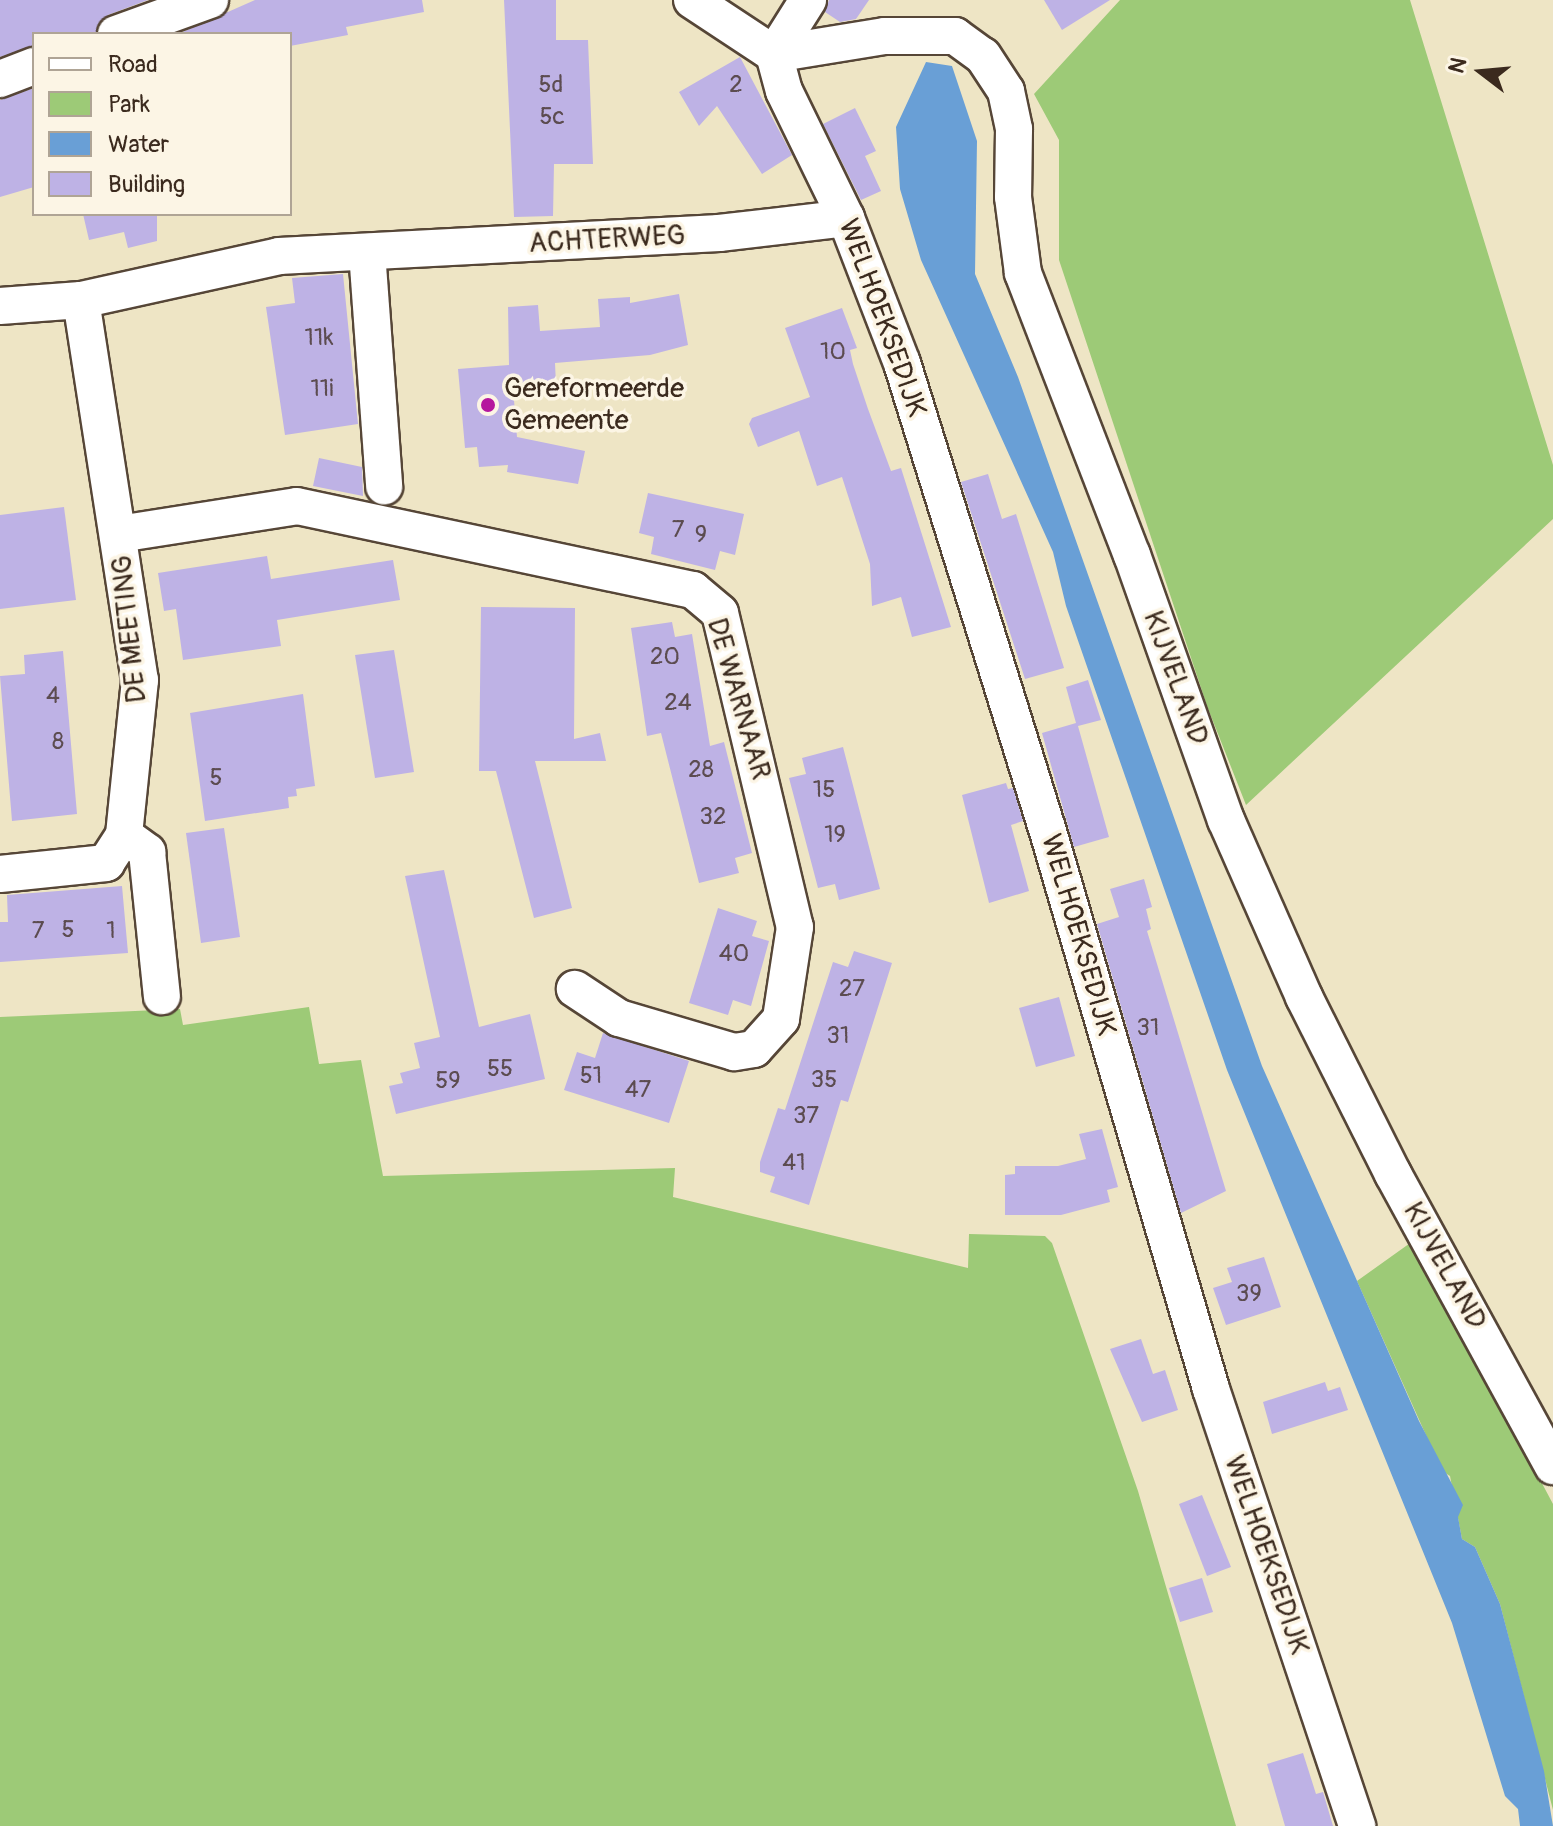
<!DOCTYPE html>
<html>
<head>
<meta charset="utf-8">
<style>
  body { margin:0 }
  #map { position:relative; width:1553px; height:1826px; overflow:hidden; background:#eee5c5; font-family:Pangolin,sans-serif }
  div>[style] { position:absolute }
  .green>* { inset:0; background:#9dca77 }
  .water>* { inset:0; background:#699fd6 }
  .building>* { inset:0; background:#beb2e5 }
  .roads { filter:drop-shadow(2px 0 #564637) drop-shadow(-2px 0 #564637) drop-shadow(0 2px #564637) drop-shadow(0 -2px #564637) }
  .minor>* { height:36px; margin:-18px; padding:0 18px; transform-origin:18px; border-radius:18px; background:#fff }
  .dots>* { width:22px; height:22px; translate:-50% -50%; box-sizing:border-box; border:4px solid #fcf5e5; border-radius:50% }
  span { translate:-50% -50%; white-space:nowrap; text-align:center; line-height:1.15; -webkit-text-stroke:7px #fcf5e5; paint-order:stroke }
  .number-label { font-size:24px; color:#5c4c50 }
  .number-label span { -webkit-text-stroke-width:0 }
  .street-label { font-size:28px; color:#3b2a1e }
  .poi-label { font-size:28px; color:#3b2a1e }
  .left { translate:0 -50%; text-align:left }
  .legend { position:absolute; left:32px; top:32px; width:260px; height:184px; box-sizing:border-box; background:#fcf5e5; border:2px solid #afa495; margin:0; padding:10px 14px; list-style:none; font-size:24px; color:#3b2a1e }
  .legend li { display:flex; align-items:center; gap:16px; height:40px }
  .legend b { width:40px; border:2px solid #afa495 }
  .north { position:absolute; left:1441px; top:32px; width:80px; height:80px; -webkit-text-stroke:6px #fcf5e5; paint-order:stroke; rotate:286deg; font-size:22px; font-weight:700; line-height:32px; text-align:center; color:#3b2a1e }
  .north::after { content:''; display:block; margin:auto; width:28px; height:36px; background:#3b2a1e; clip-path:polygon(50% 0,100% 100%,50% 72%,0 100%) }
</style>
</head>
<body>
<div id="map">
  <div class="green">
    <i style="clip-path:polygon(1120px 0,1410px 0,1553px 465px,1553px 519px,1246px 805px,1207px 706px,1059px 260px,1059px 140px,1034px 94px)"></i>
    <i style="clip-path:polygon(309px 1007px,319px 1064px,361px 1060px,383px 1176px,675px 1168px,673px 1197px,968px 1268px,969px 1234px,1045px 1236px,1052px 1243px,1138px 1491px,1236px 1826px,0 1826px,0 1017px,180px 1009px,183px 1025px)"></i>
    <i style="clip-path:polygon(1413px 1241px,1553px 1504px,1553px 1810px,1500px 1604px,1475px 1547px,1462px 1539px,1450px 1476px,1442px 1471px,1357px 1281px)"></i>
  </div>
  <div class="water">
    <i style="clip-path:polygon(926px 62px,952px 66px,977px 141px,975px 274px,1018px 377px,1262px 1066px,1419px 1421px,1463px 1505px,1458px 1517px,1462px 1539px,1475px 1547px,1500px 1604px,1544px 1771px,1553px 1826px,1520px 1826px,1518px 1809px,1505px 1796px,1452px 1623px,1227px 1070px,1066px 606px,1053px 552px,921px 260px,900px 189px,896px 127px)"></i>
  </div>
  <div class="building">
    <i style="clip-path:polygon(0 0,148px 0,108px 15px,96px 34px,34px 34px,34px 46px,0 57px)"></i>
    <i style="clip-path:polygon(255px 0,422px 0,424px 12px,346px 27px,348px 35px,290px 46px,290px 34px,178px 34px)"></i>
    <i style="clip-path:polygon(504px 0,556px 0,556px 40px,588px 40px,593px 164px,554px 164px,553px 216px,514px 217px)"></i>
    <i style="clip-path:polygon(829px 0,869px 0,856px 19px,840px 22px,825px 12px)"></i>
    <i style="clip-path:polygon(1044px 0,1110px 0,1062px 30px)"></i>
    <i style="clip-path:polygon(740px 57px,792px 155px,762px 174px,717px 106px,699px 126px,679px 92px)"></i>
    <i style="clip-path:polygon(34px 88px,34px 187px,0 197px,0 100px)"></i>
    <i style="clip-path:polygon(855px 108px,876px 151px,865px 156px,881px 191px,861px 200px,823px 124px)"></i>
    <i style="clip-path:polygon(83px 214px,157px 214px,157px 241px,128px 248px,124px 232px,89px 240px)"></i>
    <i style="clip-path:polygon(343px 274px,358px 424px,285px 435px,266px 307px,295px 303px,292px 278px)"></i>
    <i style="clip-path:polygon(679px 294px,688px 345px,650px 355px,555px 363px,556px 385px,513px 388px,517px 437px,585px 451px,578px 484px,507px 472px,508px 465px,479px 467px,477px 447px,465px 448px,458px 369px,509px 365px,508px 307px,538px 305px,540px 331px,600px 327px,598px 299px,630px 297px,630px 303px)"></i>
    <i style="clip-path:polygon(842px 308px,857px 348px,850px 350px,853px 364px,868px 409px,891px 471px,901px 468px,951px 627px,912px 637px,901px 597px,872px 606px,870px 564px,842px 477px,817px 486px,799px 431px,758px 447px,749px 424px,752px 418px,810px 397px,785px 328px)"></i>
    <i style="clip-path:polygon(319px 458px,362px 467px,363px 496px,313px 486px)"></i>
    <i style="clip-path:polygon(988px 474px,1002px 519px,1016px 514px,1064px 668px,1025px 679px,961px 482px)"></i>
    <i style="clip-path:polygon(648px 493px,744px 514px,735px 555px,720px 551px,715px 570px,651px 554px,654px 537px,639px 533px)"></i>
    <i style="clip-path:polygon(64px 507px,76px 600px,0 609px,0 515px)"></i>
    <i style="clip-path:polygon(267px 556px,271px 579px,393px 560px,400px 600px,277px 620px,281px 646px,183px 660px,176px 609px,164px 611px,158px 573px)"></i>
    <i style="clip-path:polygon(481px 607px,575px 608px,574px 739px,600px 733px,606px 761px,535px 761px,572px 908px,534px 918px,496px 771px,479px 771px)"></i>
    <i style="clip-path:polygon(672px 622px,675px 637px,692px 634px,710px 746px,724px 742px,752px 853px,735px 858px,739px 873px,699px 883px,661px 733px,647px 736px,631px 628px)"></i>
    <i style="clip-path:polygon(394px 650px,414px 772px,375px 778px,355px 655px)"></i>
    <i style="clip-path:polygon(63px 651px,77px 814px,12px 821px,0 676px,25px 674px,24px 655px)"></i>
    <i style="clip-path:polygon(1088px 680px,1101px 720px,1078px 726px,1109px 837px,1074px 847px,1042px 733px,1076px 723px,1066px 687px)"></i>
    <i style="clip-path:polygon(303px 694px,315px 786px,296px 789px,297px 796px,288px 797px,289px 808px,205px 821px,190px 713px)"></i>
    <i style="clip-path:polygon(843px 747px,880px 889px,839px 900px,835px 884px,818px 888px,789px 778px,806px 774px,802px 758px)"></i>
    <i style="clip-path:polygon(1006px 783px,1008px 789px,1013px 788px,1023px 821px,1011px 825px,1029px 891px,989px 903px,962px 795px)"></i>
    <i style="clip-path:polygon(224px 828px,240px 937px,201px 943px,186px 833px)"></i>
    <i style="clip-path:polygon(444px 870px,479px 1027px,530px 1014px,545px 1079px,396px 1114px,389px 1086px,403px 1083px,400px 1073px,420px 1068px,414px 1043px,440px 1037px,405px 876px)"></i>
    <i style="clip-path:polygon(1144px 879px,1152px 907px,1146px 909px,1151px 929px,1147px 931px,1226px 1191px,1181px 1213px,1097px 924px,1119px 917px,1110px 889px)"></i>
    <i style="clip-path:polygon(122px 886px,128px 953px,0 962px,0 922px,8px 922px,7px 895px)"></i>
    <i style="clip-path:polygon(718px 908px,757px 921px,752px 936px,769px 941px,751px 1006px,733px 1000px,728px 1015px,689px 1003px)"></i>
    <i style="clip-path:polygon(854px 951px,892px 963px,848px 1102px,841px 1100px,809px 1205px,770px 1192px,775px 1177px,760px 1172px,760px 1162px,778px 1108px,785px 1110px,833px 962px,848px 967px)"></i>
    <i style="clip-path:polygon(1059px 997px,1075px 1056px,1036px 1067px,1019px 1008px)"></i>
    <i style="clip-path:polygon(603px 1033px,689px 1061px,669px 1123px,564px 1090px,577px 1052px,595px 1058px)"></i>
    <i style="clip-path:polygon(1102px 1129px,1118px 1187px,1107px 1190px,1110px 1202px,1061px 1215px,1005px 1215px,1005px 1175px,1015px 1174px,1015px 1166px,1058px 1166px,1086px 1159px,1079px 1134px)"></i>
    <i style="clip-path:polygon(1264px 1257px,1281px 1307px,1226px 1325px,1213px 1288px,1232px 1282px,1227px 1268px)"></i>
    <i style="clip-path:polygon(1141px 1339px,1153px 1374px,1165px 1370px,1178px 1410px,1142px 1422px,1110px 1349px)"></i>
    <i style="clip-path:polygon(1325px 1382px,1328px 1391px,1340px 1387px,1348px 1410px,1272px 1434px,1263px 1402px)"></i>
    <i style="clip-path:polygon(1202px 1495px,1231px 1567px,1207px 1576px,1179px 1504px)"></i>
    <i style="clip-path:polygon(1202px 1578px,1213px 1612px,1180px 1622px,1169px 1588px)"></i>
    <i style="clip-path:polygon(1303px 1753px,1316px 1794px,1323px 1792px,1333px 1826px,1285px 1826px,1267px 1764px)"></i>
  </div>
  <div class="roads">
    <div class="minor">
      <i style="left:692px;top:0;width:98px;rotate:33.4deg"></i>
      <i style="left:116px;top:34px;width:100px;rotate:-19.9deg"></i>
      <i style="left:774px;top:54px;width:38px;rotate:75deg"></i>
      <i style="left:784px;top:91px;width:141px;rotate:64deg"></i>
      <i style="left:846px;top:218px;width:155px;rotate:68.9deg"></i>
      <i style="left:902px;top:363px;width:487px;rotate:72.7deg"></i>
      <i style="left:1047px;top:828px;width:584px;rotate:73.7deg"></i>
      <i style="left:1211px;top:1389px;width:461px;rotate:71.5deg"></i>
      <i style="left:774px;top:54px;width:112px;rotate:-9.2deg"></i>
      <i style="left:885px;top:36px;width:70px"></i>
      <i style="left:955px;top:36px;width:34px;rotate:36deg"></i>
      <i style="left:983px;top:56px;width:42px;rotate:56.7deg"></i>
      <i style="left:1006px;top:91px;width:39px;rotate:78deg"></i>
      <i style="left:1014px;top:129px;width:68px;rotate:90.8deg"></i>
      <i style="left:1013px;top:197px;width:77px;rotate:82.5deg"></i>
      <i style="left:1023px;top:273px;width:302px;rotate:68.9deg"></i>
      <i style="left:1132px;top:555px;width:281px;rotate:70.5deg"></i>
      <i style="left:1226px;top:820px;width:193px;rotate:66.2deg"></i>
      <i style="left:1304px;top:997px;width:198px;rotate:63.3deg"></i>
      <i style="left:1393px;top:1174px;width:333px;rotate:61.3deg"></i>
      <i style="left:774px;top:54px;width:64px;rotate:-57.8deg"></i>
      <i style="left:0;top:79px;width:36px;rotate:-21deg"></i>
      <i style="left:367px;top:252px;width:235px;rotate:85.8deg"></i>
      <i style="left:81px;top:300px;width:385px;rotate:81.2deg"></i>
      <i style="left:140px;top:680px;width:156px;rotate:95.9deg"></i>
      <i style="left:124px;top:835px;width:29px;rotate:36deg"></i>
      <i style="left:147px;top:852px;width:145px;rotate:84.1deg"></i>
      <i style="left:0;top:306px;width:81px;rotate:-4.2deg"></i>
      <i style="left:81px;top:300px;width:203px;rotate:-12.5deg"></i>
      <i style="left:279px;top:256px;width:441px;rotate:-3deg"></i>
      <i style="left:719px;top:233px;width:128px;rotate:-6.7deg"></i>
      <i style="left:119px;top:534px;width:180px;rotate:-8.9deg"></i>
      <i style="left:297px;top:506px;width:405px;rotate:12deg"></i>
      <i style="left:693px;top:590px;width:35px;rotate:40deg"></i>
      <i style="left:720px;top:613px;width:323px;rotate:76.6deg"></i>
      <i style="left:795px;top:927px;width:93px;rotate:98.7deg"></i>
      <i style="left:781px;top:1019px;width:40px;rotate:132deg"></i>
      <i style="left:754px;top:1049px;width:20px;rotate:171deg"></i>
      <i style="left:734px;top:1052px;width:120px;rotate:-163.5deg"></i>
      <i style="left:619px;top:1018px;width:53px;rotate:-146.6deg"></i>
      <i style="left:0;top:874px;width:107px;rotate:-5.9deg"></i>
      <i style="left:106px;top:863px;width:33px;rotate:-57deg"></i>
    </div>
  </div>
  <div class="dots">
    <i style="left:488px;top:405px;background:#b5179e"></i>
  </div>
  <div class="number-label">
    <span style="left:551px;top:85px">5d</span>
    <span style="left:736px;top:85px">2</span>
    <span style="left:552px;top:117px">5c</span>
    <span style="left:319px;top:338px">11k</span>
    <span style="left:833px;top:352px">10</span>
    <span style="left:322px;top:389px">11i</span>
    <span style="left:678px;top:530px">7</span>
    <span style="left:701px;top:535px">9</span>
    <span style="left:665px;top:657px">20</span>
    <span style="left:53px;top:696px">4</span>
    <span style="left:678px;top:703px">24</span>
    <span style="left:58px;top:742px">8</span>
    <span style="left:701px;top:770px">28</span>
    <span style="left:216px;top:778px">5</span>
    <span style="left:824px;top:790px">15</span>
    <span style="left:713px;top:817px">32</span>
    <span style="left:835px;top:835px">19</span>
    <span style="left:68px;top:930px">5</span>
    <span style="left:38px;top:931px">7</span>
    <span style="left:111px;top:931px">1</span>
    <span style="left:734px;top:954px">40</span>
    <span style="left:852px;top:989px">27</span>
    <span style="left:1148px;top:1028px">31</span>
    <span style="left:838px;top:1036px">31</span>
    <span style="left:500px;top:1069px">55</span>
    <span style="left:591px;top:1076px">51</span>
    <span style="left:824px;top:1080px">35</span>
    <span style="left:448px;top:1081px">59</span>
    <span style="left:638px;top:1090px">47</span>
    <span style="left:806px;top:1116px">37</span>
    <span style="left:794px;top:1163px">41</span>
    <span style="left:1249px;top:1294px">39</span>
  </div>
  <div class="street-label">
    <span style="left:607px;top:240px;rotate:-3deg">ACHTERWEG</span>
    <span style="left:882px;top:318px;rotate:70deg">WELHOEKSEDIJK</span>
    <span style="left:130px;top:629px;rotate:-96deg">DE MEETING</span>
    <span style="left:1175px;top:678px;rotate:70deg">KIJVELAND</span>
    <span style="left:738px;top:699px;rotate:74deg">DE WARNAAR</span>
    <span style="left:1078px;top:935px;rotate:74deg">WELHOEKSEDIJK</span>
    <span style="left:1444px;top:1266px;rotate:61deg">KIJVELAND</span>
    <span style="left:1266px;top:1555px;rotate:71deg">WELHOEKSEDIJK</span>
  </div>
  <div class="poi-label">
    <span class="left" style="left:504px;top:405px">Gereformeerde<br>Gemeente</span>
  </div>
  <ul class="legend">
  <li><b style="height:10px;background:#fff"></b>Road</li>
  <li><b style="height:22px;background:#9dca77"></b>Park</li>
  <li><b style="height:22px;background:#699fd6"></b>Water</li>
  <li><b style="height:22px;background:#beb2e5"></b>Building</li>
  </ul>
  <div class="north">N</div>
</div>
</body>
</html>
